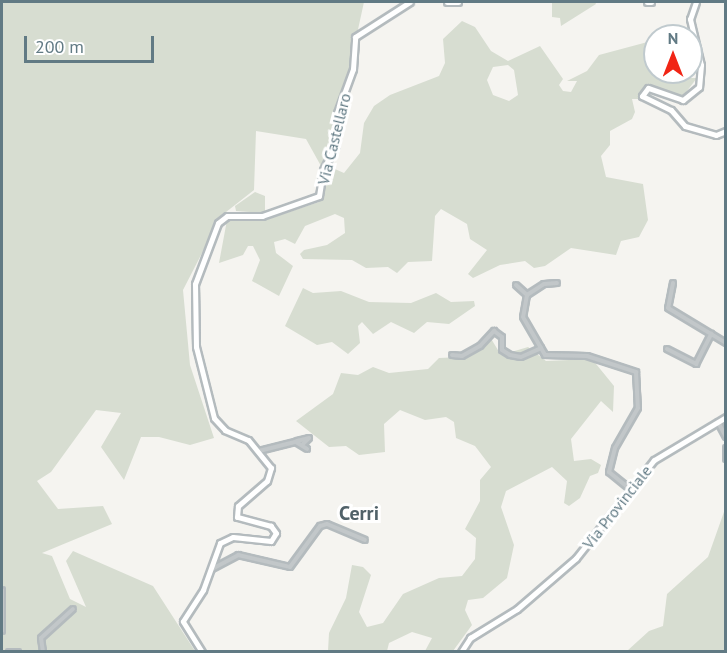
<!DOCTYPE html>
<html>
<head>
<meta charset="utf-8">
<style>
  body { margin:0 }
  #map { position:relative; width:727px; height:653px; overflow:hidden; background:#f5f4f0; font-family:"PT Sans",sans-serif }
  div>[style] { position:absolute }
  .green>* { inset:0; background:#d7ddd1 }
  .roads { filter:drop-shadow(2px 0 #b4bbbe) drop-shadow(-2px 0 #b4bbbe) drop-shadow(0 2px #b4bbbe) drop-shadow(0 -2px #b4bbbe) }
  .street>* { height:4px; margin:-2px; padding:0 2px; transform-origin:2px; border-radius:2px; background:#c2c7c9 }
  .secondary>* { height:5px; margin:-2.5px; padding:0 2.5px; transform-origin:2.5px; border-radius:2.5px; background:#fff }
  span { translate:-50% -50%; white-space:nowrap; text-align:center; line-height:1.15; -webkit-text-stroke:6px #fff; paint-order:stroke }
  .street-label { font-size:16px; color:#617a84 }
  .quarter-label { font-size:20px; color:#506168; font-weight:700 }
  .frame { position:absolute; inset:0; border:3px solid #617a84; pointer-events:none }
  .north { position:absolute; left:643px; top:24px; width:60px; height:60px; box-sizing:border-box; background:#fff; border:2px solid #c0cace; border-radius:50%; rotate:0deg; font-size:16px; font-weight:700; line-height:24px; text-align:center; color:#617a84 }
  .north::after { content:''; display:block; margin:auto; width:21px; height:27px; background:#f12515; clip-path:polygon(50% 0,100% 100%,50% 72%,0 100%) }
  .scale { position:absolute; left:24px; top:36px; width:130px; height:27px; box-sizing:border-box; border:3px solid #617a84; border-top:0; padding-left:8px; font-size:18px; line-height:21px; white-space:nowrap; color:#617a84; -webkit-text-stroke:4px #fff; paint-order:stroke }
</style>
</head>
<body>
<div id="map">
  <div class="green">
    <i style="clip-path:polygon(2px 2px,364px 2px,333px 144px,321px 166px,306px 139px,256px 131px,254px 190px,221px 216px,183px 290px,190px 365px,214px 438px,190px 445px,159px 437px,141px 437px,124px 480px,101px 447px,121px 413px,96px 410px,51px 472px,37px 481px,58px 509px,103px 506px,112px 524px,42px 553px,52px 556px,70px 599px,86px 607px,66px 561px,73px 551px,153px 586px,195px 651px,2px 651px)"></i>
    <i style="clip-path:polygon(552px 2px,595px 2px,596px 4px,561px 26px,560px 18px,552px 17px)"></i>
    <i style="clip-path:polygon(evenodd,462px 21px,475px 27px,491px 51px,508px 61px,540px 46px,563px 79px,559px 85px,563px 91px,571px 92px,577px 81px,567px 81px,587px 71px,599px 55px,655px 40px,655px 72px,688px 72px,690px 78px,697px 78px,683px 96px,644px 88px,640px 99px,632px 99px,635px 112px,632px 119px,610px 131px,610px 145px,601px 156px,606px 177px,643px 184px,648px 220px,639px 237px,621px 241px,616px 255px,571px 248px,545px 266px,534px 268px,525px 261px,500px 265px,473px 278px,468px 274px,487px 250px,470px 239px,467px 224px,441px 209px,435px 216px,432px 261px,408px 262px,397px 273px,388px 267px,366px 268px,352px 260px,303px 259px,300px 254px,304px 250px,327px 245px,345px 233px,344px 218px,335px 214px,305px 226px,295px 244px,285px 239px,274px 242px,276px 253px,293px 266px,279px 296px,252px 281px,260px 260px,253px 246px,248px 246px,243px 255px,219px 263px,227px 220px,262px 221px,319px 202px,328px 166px,344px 173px,360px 153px,364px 123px,374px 106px,390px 95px,439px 76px,445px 63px,443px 39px,462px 21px,508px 65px,514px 70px,518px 95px,509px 101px,493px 95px,487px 80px,493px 67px,508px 65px)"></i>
    <i style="clip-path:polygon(255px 192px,265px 196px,265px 213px,236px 211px,235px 206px)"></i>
    <i style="clip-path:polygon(303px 288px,313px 293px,341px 291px,369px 302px,411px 303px,436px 293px,451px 302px,474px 301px,475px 306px,449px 324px,427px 322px,414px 333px,391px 322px,373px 334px,362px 322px,358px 326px,360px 343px,348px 354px,332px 342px,317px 345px,285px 326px)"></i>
    <i style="clip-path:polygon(490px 337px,501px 355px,528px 347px,546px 361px,592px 359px,614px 386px,613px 412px,601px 401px,571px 439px,574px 461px,591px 459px,601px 465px,598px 473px,590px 476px,580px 498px,569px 506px,564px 503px,567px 481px,552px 467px,506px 491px,501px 507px,514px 545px,507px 578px,483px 598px,468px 600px,465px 610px,472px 625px,453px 651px,425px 651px,432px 638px,412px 632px,389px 643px,387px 651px,328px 651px,329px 633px,346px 598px,352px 565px,363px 567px,371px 575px,359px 612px,367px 627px,383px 623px,403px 594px,439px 578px,462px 576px,475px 559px,476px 538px,465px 529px,480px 501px,480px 480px,491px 467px,475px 446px,456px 438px,454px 422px,446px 417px,425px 420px,400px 410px,384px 424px,385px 452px,359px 455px,346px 446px,329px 447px,296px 421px,333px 394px,341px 373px,358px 375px,373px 367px,389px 373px,428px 369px,439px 358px,462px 357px)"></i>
    <i style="clip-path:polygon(725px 509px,725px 651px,627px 651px,649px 631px,663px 626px,667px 594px,708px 557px)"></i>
  </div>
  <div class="roads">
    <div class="street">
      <i style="left:673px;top:283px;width:25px;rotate:101deg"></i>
      <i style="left:668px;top:308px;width:68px;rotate:31.1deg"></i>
      <i style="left:516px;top:285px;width:15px;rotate:42deg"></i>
      <i style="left:527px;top:295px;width:22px;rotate:100deg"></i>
      <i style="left:523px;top:317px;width:44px;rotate:59.9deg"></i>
      <i style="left:545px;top:355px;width:42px;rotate:1.4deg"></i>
      <i style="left:587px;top:356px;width:52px;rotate:18.1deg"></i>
      <i style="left:636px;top:372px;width:36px;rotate:87deg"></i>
      <i style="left:638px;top:408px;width:46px;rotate:119.9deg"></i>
      <i style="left:615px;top:448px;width:25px;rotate:104deg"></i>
      <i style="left:609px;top:472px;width:26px;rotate:39deg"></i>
      <i style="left:527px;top:295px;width:20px;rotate:-33deg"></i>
      <i style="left:544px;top:284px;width:13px;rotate:-4deg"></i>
      <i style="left:667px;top:349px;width:33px;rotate:27deg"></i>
      <i style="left:696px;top:364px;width:34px;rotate:-63deg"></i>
      <i style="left:452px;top:355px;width:10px;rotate:6deg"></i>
      <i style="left:462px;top:356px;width:21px;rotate:-29deg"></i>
      <i style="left:480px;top:346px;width:21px;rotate:-47deg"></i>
      <i style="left:494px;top:331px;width:10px;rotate:37deg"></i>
      <i style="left:502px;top:337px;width:13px;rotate:90deg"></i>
      <i style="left:502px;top:350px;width:9px;rotate:32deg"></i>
      <i style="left:510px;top:355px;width:11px;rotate:10deg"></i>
      <i style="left:521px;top:357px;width:22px;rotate:-24deg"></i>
      <i style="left:718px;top:422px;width:17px;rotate:62deg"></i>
      <i style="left:297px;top:441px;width:12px;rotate:-14deg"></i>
      <i style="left:309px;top:438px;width:8px;rotate:135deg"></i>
      <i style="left:726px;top:448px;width:11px;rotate:90deg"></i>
      <i style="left:259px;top:451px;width:38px;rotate:-14deg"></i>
      <i style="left:296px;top:442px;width:13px;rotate:32deg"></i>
      <i style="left:212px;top:569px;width:30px;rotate:-28deg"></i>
      <i style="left:238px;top:555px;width:53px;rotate:13deg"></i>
      <i style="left:290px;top:567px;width:51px;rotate:-53.8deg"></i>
      <i style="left:320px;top:526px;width:7px;rotate:-16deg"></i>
      <i style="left:327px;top:524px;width:41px;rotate:22.8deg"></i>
      <i style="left:2px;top:590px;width:41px;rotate:90deg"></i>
      <i style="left:9px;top:652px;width:9px"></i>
      <i style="left:43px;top:652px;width:14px;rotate:-98deg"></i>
      <i style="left:41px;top:638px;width:43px;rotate:-42.2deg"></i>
    </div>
    <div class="secondary">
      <i style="left:447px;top:2px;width:11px"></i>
      <i style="left:647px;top:2px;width:4px"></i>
      <i style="left:696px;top:2px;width:18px;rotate:109deg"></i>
      <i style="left:690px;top:19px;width:47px;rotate:76.6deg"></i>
      <i style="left:701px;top:65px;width:22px;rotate:95deg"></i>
      <i style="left:699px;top:87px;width:21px;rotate:141deg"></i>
      <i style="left:683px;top:100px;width:37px;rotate:-161deg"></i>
      <i style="left:648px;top:88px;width:10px;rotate:127deg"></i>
      <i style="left:642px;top:96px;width:32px;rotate:26deg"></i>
      <i style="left:671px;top:110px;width:21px;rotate:49deg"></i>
      <i style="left:685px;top:126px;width:32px;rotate:16deg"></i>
      <i style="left:716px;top:135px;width:11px;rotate:-22deg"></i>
      <i style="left:202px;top:652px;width:36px;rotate:-122deg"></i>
      <i style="left:183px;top:621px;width:37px;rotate:-57deg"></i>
      <i style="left:203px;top:590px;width:50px;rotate:-70.1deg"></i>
      <i style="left:220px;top:543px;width:14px;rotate:-25deg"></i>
      <i style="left:233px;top:537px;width:38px;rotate:6deg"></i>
      <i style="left:271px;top:541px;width:9px;rotate:-58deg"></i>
      <i style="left:276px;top:533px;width:9px;rotate:-126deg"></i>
      <i style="left:271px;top:526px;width:35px;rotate:-165deg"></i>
      <i style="left:237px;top:517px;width:11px;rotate:-85deg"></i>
      <i style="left:238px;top:506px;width:38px;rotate:-41deg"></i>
      <i style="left:267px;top:481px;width:14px;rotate:-73deg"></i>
      <i style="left:271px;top:468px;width:36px;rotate:-129deg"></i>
      <i style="left:248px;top:440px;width:25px;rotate:-157deg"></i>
      <i style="left:225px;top:430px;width:16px;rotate:-133deg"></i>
      <i style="left:214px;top:418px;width:73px;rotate:-104.2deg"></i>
      <i style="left:196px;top:347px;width:63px;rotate:-90.9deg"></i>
      <i style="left:195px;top:284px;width:65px;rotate:-69.3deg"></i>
      <i style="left:218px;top:223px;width:11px;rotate:-38deg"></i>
      <i style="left:227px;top:216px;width:35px"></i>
      <i style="left:262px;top:216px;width:60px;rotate:-19.3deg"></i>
      <i style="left:319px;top:196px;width:26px;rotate:-81deg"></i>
      <i style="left:323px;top:170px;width:28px;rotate:-63deg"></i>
      <i style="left:336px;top:145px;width:32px;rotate:-88deg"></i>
      <i style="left:337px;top:113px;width:47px;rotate:-70deg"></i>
      <i style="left:353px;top:69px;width:32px;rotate:-86deg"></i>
      <i style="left:355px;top:37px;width:65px;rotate:-32.5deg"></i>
      <i style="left:461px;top:652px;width:17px;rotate:-57deg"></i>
      <i style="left:470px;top:638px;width:55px;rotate:-31.7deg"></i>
      <i style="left:517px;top:609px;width:78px;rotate:-40.8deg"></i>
      <i style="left:576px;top:558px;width:125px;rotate:-51.5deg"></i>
      <i style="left:654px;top:460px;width:84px;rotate:-30.8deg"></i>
    </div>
  </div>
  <div class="street-label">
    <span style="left:334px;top:139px;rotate:-76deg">Via Castellaro</span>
    <span style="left:617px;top:507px;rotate:-52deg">Via Provinciale</span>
  </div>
  <div class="quarter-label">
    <span style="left:359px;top:513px">Cerri</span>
  </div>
  <div class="frame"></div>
  <div class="north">N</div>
  <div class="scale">200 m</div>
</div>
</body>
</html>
